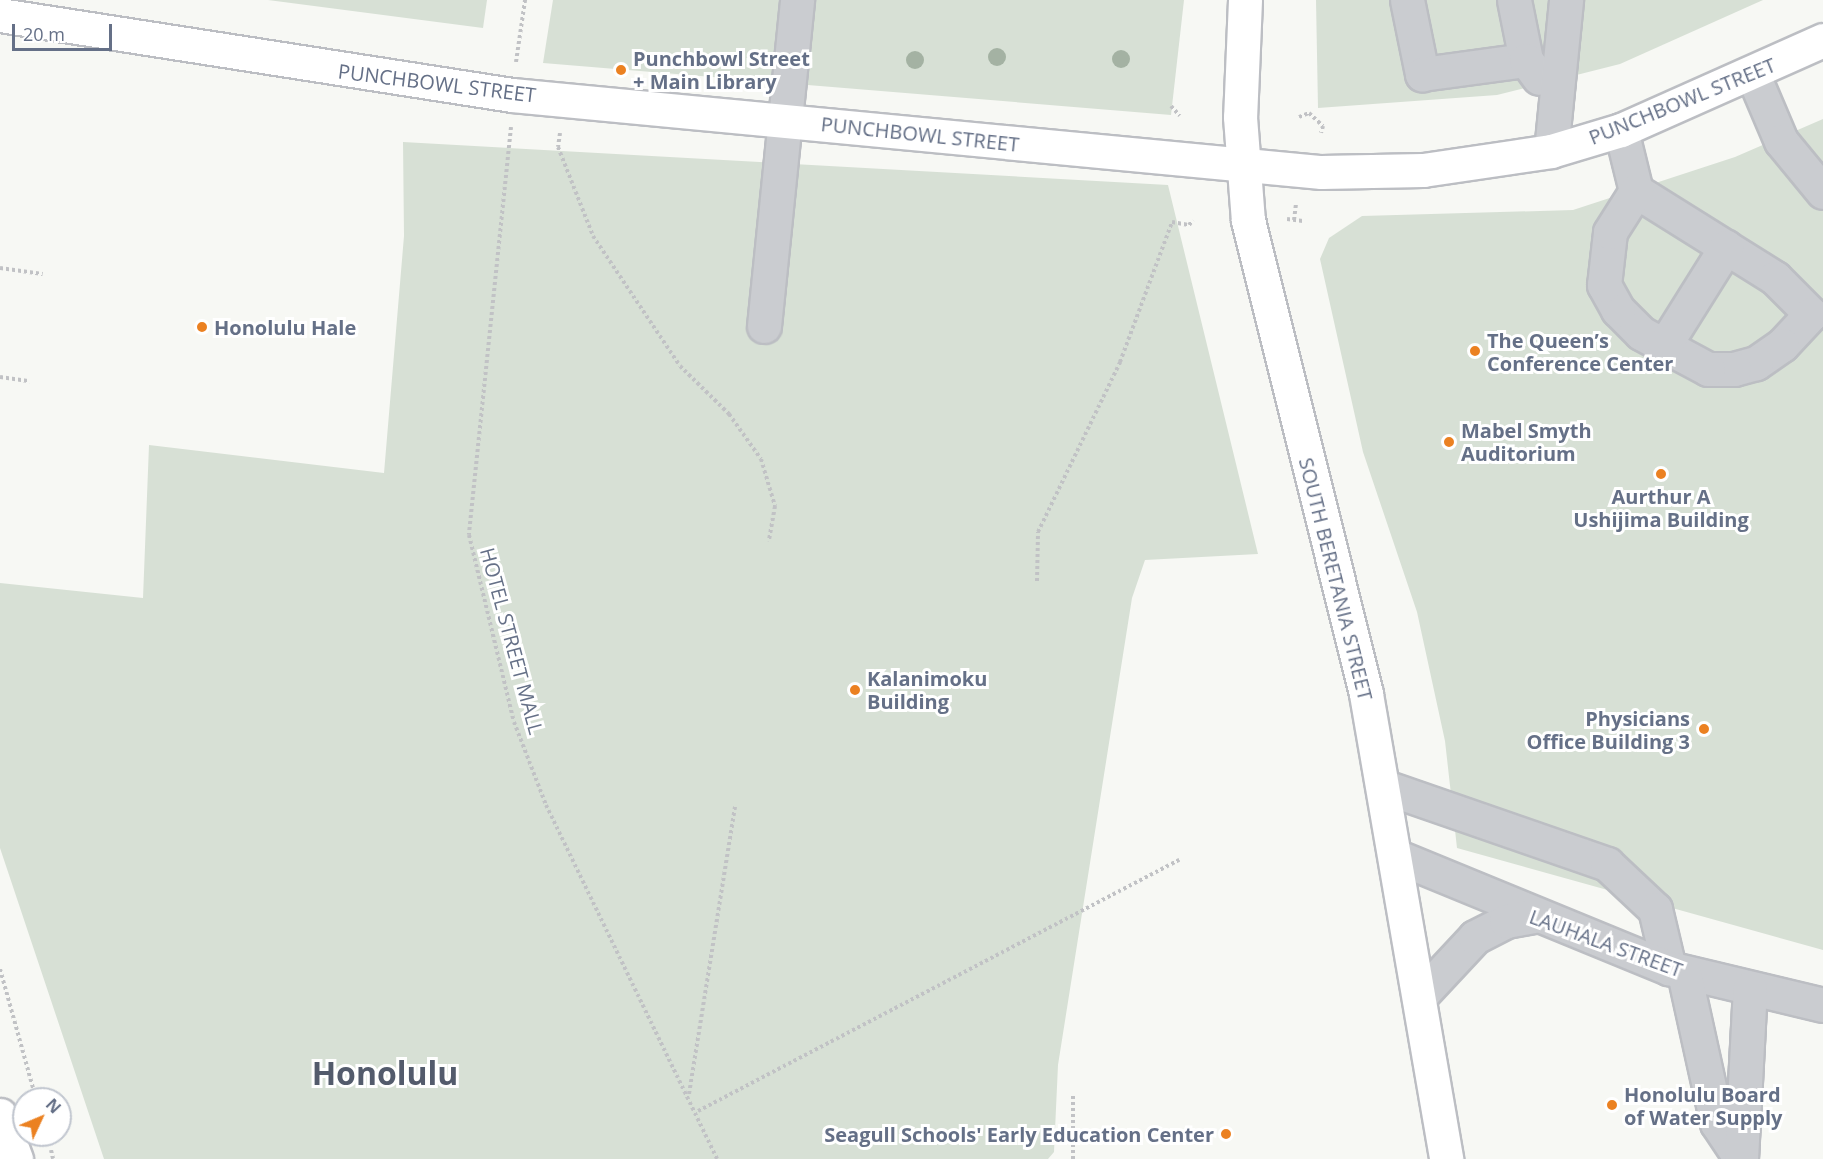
<!DOCTYPE html>
<html>
<head>
<meta charset="utf-8">
<style>
  body { margin:0 }
  #map { position:relative; width:1823px; height:1159px; overflow:hidden; background:#f7f8f4; font-family:"Open Sans",sans-serif }
  div>[style] { position:absolute }
  .green>* { inset:0; background:#d7e0d5 }
  .path>* { height:4px; margin-top:-2px; transform-origin:0; background:repeating-linear-gradient(90deg,#c1c2c5 0 3px,transparent 0 6px) }
  .roads { filter:drop-shadow(2px 0 #bcbec3) drop-shadow(-2px 0 #bcbec3) drop-shadow(0 2px #bcbec3) drop-shadow(0 -2px #bcbec3) }
  .minor>* { height:33px; margin:-16.5px; padding:0 16.5px; transform-origin:16.5px; border-radius:16.5px; background:#caccd0 }
  .major>* { height:33px; margin:-16.5px; padding:0 16.5px; transform-origin:16.5px; border-radius:16.5px; background:#fff }
  .trees>* { width:18px; height:18px; margin:-9px; border-radius:50%; background:#a4b2a3 }
  .dots>* { width:16px; height:16px; translate:-50% -50%; box-sizing:border-box; border:3px solid #fff; border-radius:50% }
  span { translate:-50% -50%; white-space:nowrap; text-align:center; line-height:1.15; -webkit-text-stroke:6px #fff; paint-order:stroke }
  .poi-label { font-size:20px; color:#657087; font-weight:700 }
  .left { translate:0 -50%; text-align:left }
  .right { translate:-100% -50%; text-align:right }
  .street-label { font-size:20px; color:#657087 }
  .town-label { font-size:32px; color:#535b6c; font-weight:700 }
  .north { position:absolute; left:12px; top:1087px; width:60px; height:60px; box-sizing:border-box; background:#fff; border:2px solid #c1c6cf; border-radius:50%; rotate:46deg; font-size:16px; font-weight:700; line-height:24px; text-align:center; color:#657087 }
  .north::after { content:''; display:block; margin:auto; width:21px; height:27px; background:#eb8121; clip-path:polygon(50% 0,100% 100%,50% 72%,0 100%) }
  .scale { position:absolute; left:12px; top:24px; width:100px; height:27px; box-sizing:border-box; border:3px solid #657087; border-top:0; padding-left:8px; font-size:18px; line-height:21px; white-space:nowrap; color:#657087; -webkit-text-stroke:4px #fff; paint-order:stroke }
</style>
</head>
<body>
<div id="map">
  <div class="green">
    <i style="clip-path:polygon(268px 0,487px 0,483px 28px)"></i>
    <i style="clip-path:polygon(553px 0,1184px 0,1171px 115px,543px 63px)"></i>
    <i style="clip-path:polygon(1316px 0,1763px 0,1620px 64px,1497px 95px,1318px 108px)"></i>
    <i style="clip-path:polygon(1823px 119px,1823px 950px,1457px 848px,1445px 741px,1417px 612px,1363px 452px,1320px 259px,1329px 238px,1362px 216px,1573px 210px,1735px 157px)"></i>
    <i style="clip-path:polygon(403px 142px,1168px 185px,1258px 554px,1145px 560px,1132px 598px,1058px 1065px,1054px 1152px,1048px 1159px,104px 1159px,0 848px,0 583px,143px 598px,149px 445px,384px 473px,404px 236px)"></i>
  </div>
  <div class="path">
    <i style="left:516px;top:62px;width:63px;rotate:-81.7deg"></i>
    <i style="left:1171px;top:106px;width:13px;rotate:48deg"></i>
    <i style="left:1299px;top:117px;width:11px;rotate:-22deg"></i>
    <i style="left:1309px;top:113px;width:19px;rotate:43deg"></i>
    <i style="left:1323px;top:126px;width:7px;rotate:106deg"></i>
    <i style="left:511px;top:127px;width:410px;rotate:95.9deg"></i>
    <i style="left:469px;top:535px;width:192px;rotate:76.5deg"></i>
    <i style="left:514px;top:722px;width:89px;rotate:68.9deg"></i>
    <i style="left:546px;top:805px;width:393px;rotate:64.2deg"></i>
    <i style="left:560px;top:133px;width:14px;rotate:98deg"></i>
    <i style="left:558px;top:147px;width:96px;rotate:68.5deg"></i>
    <i style="left:593px;top:236px;width:156px;rotate:56.2deg"></i>
    <i style="left:680px;top:366px;width:69px;rotate:44.4deg"></i>
    <i style="left:729px;top:414px;width:55px;rotate:54.6deg"></i>
    <i style="left:761px;top:459px;width:49px;rotate:73.4deg"></i>
    <i style="left:775px;top:506px;width:36px;rotate:100deg"></i>
    <i style="left:1287px;top:219px;width:16px;rotate:7deg"></i>
    <i style="left:1294px;top:220px;width:16px;rotate:-83deg"></i>
    <i style="left:0;top:268px;width:43px;rotate:7.9deg"></i>
    <i style="left:0;top:377px;width:30px;rotate:8deg"></i>
    <i style="left:1037px;top:581px;width:49px;rotate:-88.8deg"></i>
    <i style="left:1038px;top:532px;width:189px;rotate:-64.2deg"></i>
    <i style="left:1120px;top:362px;width:149px;rotate:-69.6deg"></i>
    <i style="left:1172px;top:222px;width:17px;rotate:10deg"></i>
    <i style="left:1189px;top:225px;width:6px;rotate:-51deg"></i>
    <i style="left:0;top:969px;width:135px;rotate:74.5deg"></i>
    <i style="left:689px;top:1094px;width:291px;rotate:-80.9deg"></i>
    <i style="left:1073px;top:1096px;width:63px;rotate:90deg"></i>
    <i style="left:698px;top:1111px;width:543px;rotate:-27.56deg"></i>
    <i style="left:51px;top:1150px;width:9px;rotate:77deg"></i>
  </div>
  <div class="roads">
    <div class="minor">
      <i style="left:1407px;top:0;width:76px;rotate:78.5deg"></i>
      <i style="left:1422px;top:74px;width:105px;rotate:-7.7deg"></i>
      <i style="left:1514px;top:0;width:61px;rotate:78.7deg"></i>
      <i style="left:1526px;top:60px;width:22px;rotate:54deg"></i>
      <i style="left:1753px;top:75px;width:72px;rotate:67deg"></i>
      <i style="left:1781px;top:141px;width:66px;rotate:50.5deg"></i>
      <i style="left:1621px;top:130px;width:63px;rotate:76.2deg"></i>
      <i style="left:1636px;top:191px;width:164px;rotate:32deg"></i>
      <i style="left:1775px;top:278px;width:51px;rotate:45deg"></i>
      <i style="left:1811px;top:314px;width:42px;rotate:133.1deg"></i>
      <i style="left:1782px;top:345px;width:32px;rotate:145deg"></i>
      <i style="left:1756px;top:363px;width:23px;rotate:165deg"></i>
      <i style="left:1734px;top:369px;width:26px;rotate:180deg"></i>
      <i style="left:1708px;top:369px;width:76px;rotate:-151.8deg"></i>
      <i style="left:1641px;top:333px;width:33px;rotate:-135deg"></i>
      <i style="left:1618px;top:310px;width:29px;rotate:-119deg"></i>
      <i style="left:1604px;top:285px;width:53px;rotate:-83.5deg"></i>
      <i style="left:1610px;top:232px;width:49px;rotate:-57.6deg"></i>
      <i style="left:1551px;top:151px;width:152px;rotate:-84.3deg"></i>
      <i style="left:764px;top:326px;width:328px;rotate:-84.2deg"></i>
      <i style="left:1664px;top:346px;width:117px;rotate:-57.9deg"></i>
      <i style="left:1385px;top:787px;width:235px;rotate:19.1deg"></i>
      <i style="left:1607px;top:864px;width:66px;rotate:43.2deg"></i>
      <i style="left:1655px;top:909px;width:61px;rotate:76.7deg"></i>
      <i style="left:1398px;top:857px;width:293px;rotate:22.3deg"></i>
      <i style="left:1669px;top:968px;width:158px;rotate:13.5deg"></i>
      <i style="left:1684px;top:973px;width:154px;rotate:77.6deg"></i>
      <i style="left:1717px;top:1123px;width:43px;rotate:56.3deg"></i>
      <i style="left:1421px;top:995px;width:79px;rotate:-47deg"></i>
      <i style="left:1475px;top:937px;width:35px;rotate:-27deg"></i>
      <i style="left:1506px;top:921px;width:27px;rotate:-10deg"></i>
      <i style="left:1741px;top:1159px;width:171px;rotate:-87deg"></i>
    </div>
    <div class="major">
      <i style="left:1245px;top:0;width:117px;rotate:92.4deg"></i>
      <i style="left:1240px;top:117px;width:103px;rotate:85.6deg"></i>
      <i style="left:1248px;top:220px;width:488px;rotate:76deg"></i>
      <i style="left:1366px;top:694px;width:472px;rotate:80.2deg"></i>
      <i style="left:0;top:15px;width:518px;rotate:8.88deg"></i>
      <i style="left:512px;top:95px;width:813px;rotate:5.44deg"></i>
      <i style="left:1321px;top:172px;width:102px;rotate:-1.1deg"></i>
      <i style="left:1423px;top:170px;width:129px;rotate:-8.4deg"></i>
      <i style="left:1551px;top:151px;width:73px;rotate:-16.7deg"></i>
      <i style="left:1621px;top:130px;width:221px;rotate:-24deg"></i>
      <i style="left:0;top:1115px;width:47px;rotate:70deg"></i>
    </div>
  </div>
  <div class="trees">
    <i style="left:997px;top:57px"></i>
    <i style="left:1121px;top:59px"></i>
    <i style="left:915px;top:60px"></i>
  </div>
  <div class="dots">
    <i style="left:621px;top:70px;background:#eb8121"></i>
    <i style="left:202px;top:327px;background:#eb8121"></i>
    <i style="left:1475px;top:351px;background:#eb8121"></i>
    <i style="left:1449px;top:442px;background:#eb8121"></i>
    <i style="left:1661px;top:474px;background:#eb8121"></i>
    <i style="left:855px;top:690px;background:#eb8121"></i>
    <i style="left:1704px;top:729px;background:#eb8121"></i>
    <i style="left:1612px;top:1105px;background:#eb8121"></i>
    <i style="left:1226px;top:1134px;background:#eb8121"></i>
  </div>
  <div class="poi-label">
    <span class="left" style="left:633px;top:70px">Punchbowl Street<br>+ Main Library</span>
    <span class="left" style="left:214px;top:327px">Honolulu Hale</span>
    <span class="left" style="left:1487px;top:352px">The Queen’s<br>Conference Center</span>
    <span class="left" style="left:1461px;top:442px">Mabel Smyth<br>Auditorium</span>
    <span style="left:1661px;top:508px">Aurthur A<br>Ushijima Building</span>
    <span class="left" style="left:867px;top:690px">Kalanimoku<br>Building</span>
    <span class="right" style="left:1690px;top:730px">Physicians<br>Office Building 3</span>
    <span class="left" style="left:1624px;top:1106px">Honolulu Board<br>of Water Supply</span>
    <span class="right" style="left:1214px;top:1134px">Seagull Schools' Early Education Center</span>
  </div>
  <div class="street-label">
    <span style="left:437px;top:83px;rotate:7deg">PUNCHBOWL STREET</span>
    <span style="left:1682px;top:101px;rotate:-22deg">PUNCHBOWL STREET</span>
    <span style="left:920px;top:134px;rotate:6deg">PUNCHBOWL STREET</span>
    <span style="left:1336px;top:579px;rotate:76deg">SOUTH BERETANIA STREET</span>
    <span style="left:512px;top:641px;rotate:75deg">HOTEL STREET MALL</span>
    <span style="left:1606px;top:943px;rotate:20deg">LAUHALA STREET</span>
  </div>
  <div class="town-label">
    <span style="left:385px;top:1073px">Honolulu</span>
  </div>
  <div class="north">N</div>
  <div class="scale">20 m</div>
</div>
</body>
</html>
